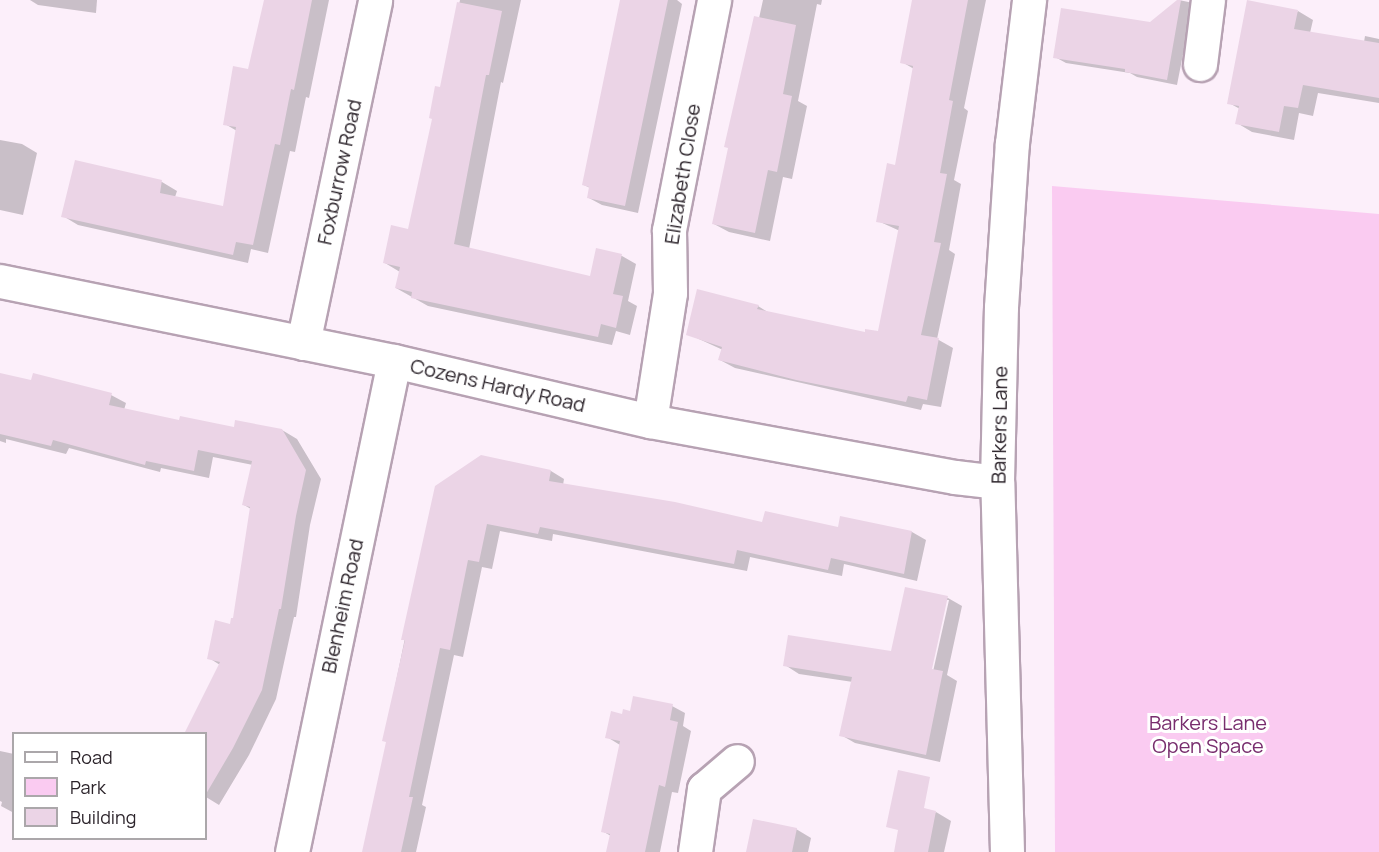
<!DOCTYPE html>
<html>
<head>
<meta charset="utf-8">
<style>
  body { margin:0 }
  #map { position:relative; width:1379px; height:852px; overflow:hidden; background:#fceffa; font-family:Manrope,sans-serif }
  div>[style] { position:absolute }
  .green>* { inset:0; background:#facbf1 }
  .shadow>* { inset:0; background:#0003 }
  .building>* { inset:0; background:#ebd4e6 }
  .roads { filter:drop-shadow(2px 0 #b7a2b3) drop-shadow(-2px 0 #b7a2b3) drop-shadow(0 2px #b7a2b3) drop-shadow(0 -2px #b7a2b3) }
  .minor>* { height:33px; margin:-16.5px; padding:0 16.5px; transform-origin:16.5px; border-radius:16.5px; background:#fff }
  .tertiary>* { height:33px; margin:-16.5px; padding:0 16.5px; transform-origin:16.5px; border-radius:16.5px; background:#fff }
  span { translate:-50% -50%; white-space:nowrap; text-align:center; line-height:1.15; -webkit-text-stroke:6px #fff; paint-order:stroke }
  .street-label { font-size:20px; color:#2c242b }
  .park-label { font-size:20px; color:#782d6e }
  .legend { position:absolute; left:12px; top:732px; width:195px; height:108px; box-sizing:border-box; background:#fff; border:2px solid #aba7aa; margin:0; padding:8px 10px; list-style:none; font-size:18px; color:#2c242b }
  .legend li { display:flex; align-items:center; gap:12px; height:30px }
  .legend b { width:30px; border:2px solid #aba7aa }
</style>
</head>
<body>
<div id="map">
  <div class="green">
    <i style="clip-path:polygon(1052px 186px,1379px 214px,1379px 852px,1055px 852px)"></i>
  </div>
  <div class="shadow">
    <i style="clip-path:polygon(30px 0,97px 0,96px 13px,38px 5px)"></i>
    <i style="clip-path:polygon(265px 0,329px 0,309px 98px,306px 97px,295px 152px,290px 151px,268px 253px,251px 249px,248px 263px,78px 225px,63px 216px,76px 162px,162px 182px,177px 191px,175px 197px,224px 208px,237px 131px,225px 124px,250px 71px)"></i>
    <i style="clip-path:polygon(460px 0,521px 0,503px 83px,501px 82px,469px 249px,591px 278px,597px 250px,622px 256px,636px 264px,628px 301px,637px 306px,630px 335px,616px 331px,612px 345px,428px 306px,396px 288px,400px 272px,385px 263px,409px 231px)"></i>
    <i style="clip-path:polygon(622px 0,677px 0,682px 4px,638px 213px,602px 205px,589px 198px,590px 188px,584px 185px)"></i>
    <i style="clip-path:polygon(763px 0,822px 0,821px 5px,817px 4px,798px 101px,807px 106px,792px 179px,783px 177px,770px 241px,729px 232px,714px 224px)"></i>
    <i style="clip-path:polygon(914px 0,986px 0,964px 108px,968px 111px,954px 180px,961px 184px,949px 250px,955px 254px,937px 339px,953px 348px,941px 407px,923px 404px,921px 410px,735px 368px,720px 360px,723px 350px,688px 334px,758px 306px,771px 314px,866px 334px,879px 333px,900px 231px,878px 221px,896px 167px,914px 69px,902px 62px)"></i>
    <i style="clip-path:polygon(1179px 0,1193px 3px,1177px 85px,1137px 77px,1130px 73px,1066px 63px,1055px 57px,1150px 23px)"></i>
    <i style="clip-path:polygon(1298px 11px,1313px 20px,1310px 33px,1364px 42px,1365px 36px,1379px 39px,1379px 103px,1318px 93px,1313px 116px,1299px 113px,1294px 140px,1252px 132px,1237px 123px,1240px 109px,1229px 103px)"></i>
    <i style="clip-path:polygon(0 140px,22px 144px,37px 153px,23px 215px,0 210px)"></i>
    <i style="clip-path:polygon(0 375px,111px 395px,126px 403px,124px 410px,180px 422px,235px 428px,282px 430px,297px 439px,321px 479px,310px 525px,296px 617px,294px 617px,276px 699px,249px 755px,219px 805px,206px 797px,206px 734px,220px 665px,209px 658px,234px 620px,251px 509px,244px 505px,253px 465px,213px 457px,209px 478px,161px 468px,160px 472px,69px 448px,66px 454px,6px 439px,6px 443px,0 441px)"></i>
    <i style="clip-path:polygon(481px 457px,551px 471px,564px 479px,563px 485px,764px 524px,839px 529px,841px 518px,912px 532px,926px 540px,917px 581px,844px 564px,842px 576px,750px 557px,747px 571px,553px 534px,552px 541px,500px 531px,492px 569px,482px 567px,463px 657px,454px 655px,422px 805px,426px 807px,416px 852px,363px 852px,387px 742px,384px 740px,436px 487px)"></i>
    <i style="clip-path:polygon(evenodd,906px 589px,948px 598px,962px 606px,947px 675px,957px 681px,940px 762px,855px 743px,841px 735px,853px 682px,799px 674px,785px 665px,892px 653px,906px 589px,946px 600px,949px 600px,932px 676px,929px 676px,946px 600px)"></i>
    <i style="clip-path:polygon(672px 706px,685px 713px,683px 726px,691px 731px,678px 793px,672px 792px,660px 852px,607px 852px,611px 836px,602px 831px,620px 745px,607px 737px,624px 715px)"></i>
    <i style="clip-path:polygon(0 751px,14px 754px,14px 813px,1px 806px,2px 802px,0 801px)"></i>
    <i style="clip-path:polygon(936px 812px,951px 821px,944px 852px,896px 852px)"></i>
    <i style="clip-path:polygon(796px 829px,811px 838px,808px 852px,748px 852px)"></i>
  </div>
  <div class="building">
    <i style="clip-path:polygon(264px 0,312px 0,294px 90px,291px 89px,280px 145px,275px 144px,253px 245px,236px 242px,233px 255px,61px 217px,75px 160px,162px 180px,160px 193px,223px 206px,236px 127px,223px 125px,233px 66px,248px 69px)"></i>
    <i style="clip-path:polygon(620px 0,668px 0,625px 206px,587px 198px,589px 187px,582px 185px)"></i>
    <i style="clip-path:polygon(912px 0,968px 0,949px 100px,953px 101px,940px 173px,947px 174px,934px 242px,941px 243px,921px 335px,939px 338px,927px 400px,908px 396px,906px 402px,796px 380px,718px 360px,722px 347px,686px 335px,697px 289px,759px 305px,757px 309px,865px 332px,865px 329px,878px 331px,899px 226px,876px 222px,887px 163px,895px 165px,913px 66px,900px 63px)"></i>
    <i style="clip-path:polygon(1177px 0,1181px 0,1167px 80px,1125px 72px,1125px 69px,1053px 58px,1061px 8px,1150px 22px)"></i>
    <i style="clip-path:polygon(1247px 0,1298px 10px,1294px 29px,1379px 43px,1379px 98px,1303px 85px,1298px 108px,1284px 106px,1279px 132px,1235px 124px,1239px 106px,1227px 104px)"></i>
    <i style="clip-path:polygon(457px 2px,502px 11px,489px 75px,486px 75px,454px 244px,590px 276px,596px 248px,622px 254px,613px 294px,623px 296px,616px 328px,601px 324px,598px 337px,411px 298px,412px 292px,395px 288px,400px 267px,383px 263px,391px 225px,408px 229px,432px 119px,429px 118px,435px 86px,440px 87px)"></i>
    <i style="clip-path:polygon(754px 16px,796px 25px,783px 94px,792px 96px,777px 172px,768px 170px,755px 233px,712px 224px,728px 148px,724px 147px)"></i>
    <i style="clip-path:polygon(0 373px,31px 380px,33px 373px,112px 393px,109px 405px,179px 420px,180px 416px,234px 427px,235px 420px,282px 429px,306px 470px,296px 516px,281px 609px,279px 609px,262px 690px,233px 748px,206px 794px,206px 734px,184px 734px,220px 662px,207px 659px,215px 620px,230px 624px,231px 618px,233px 618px,250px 507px,242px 505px,252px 461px,198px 450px,194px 471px,146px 461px,145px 465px,53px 440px,51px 446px,0 434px)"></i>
    <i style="clip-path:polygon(481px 455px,551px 470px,549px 481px,675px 502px,762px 522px,765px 511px,838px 527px,840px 516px,912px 531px,904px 574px,831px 558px,828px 570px,737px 550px,734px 564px,540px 527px,538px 534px,487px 524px,479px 562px,468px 560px,450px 650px,440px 648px,409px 797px,413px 797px,401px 852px,362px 852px,386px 742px,382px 741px,405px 640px,401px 640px,435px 486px)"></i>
    <i style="clip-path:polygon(905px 587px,948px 596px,932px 669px,943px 671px,926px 755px,839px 736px,852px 677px,783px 666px,788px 635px,891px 651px)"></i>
    <i style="clip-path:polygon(633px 696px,673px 704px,670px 720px,678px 722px,665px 787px,659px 785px,645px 852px,606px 852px,610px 834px,601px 832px,620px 741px,605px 738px,611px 711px,622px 714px,623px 709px,630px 711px)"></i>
    <i style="clip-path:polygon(898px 770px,930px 777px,924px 808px,936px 811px,928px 852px,894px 852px,898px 830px,886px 827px)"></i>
    <i style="clip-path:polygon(753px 819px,797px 828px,792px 852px,746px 852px)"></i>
  </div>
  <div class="roads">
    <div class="minor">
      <i style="left:1200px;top:64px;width:64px;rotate:-82.9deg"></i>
      <i style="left:0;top:281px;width:402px;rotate:11.5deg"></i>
      <i style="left:394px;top:361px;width:263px;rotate:13.2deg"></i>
      <i style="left:650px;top:421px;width:310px;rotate:10.4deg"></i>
      <i style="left:955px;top:477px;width:42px;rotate:6.8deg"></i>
      <i style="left:303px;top:343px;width:350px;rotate:-78.1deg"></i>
      <i style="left:650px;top:421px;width:130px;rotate:-81.1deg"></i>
      <i style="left:670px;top:293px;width:63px;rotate:-90.9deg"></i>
      <i style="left:669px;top:230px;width:234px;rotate:-78.9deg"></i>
      <i style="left:292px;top:852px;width:501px;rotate:-78.26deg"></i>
      <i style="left:695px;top:852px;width:64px;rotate:-81.9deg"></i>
      <i style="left:704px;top:789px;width:43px;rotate:-40.3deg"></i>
    </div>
    <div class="tertiary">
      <i style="left:1007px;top:852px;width:370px;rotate:-91.5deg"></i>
      <i style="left:997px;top:482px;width:175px;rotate:-88.7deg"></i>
      <i style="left:1001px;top:307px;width:164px;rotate:-86.2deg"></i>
      <i style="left:1012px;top:143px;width:144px;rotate:-83.2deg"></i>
    </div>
  </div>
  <div class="street-label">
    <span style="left:339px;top:172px;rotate:-78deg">Foxburrow Road</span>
    <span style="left:682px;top:174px;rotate:-81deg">Elizabeth Close</span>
    <span style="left:498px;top:385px;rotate:13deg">Cozens Hardy Road</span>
    <span style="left:999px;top:425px;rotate:-89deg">Barkers Lane</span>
    <span style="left:342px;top:606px;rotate:-78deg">Blenheim Road</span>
  </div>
  <div class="park-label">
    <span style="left:1208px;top:734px">Barkers Lane<br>Open Space</span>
  </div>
  <ul class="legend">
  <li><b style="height:8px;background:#fff"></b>Road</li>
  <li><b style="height:16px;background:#facbf1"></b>Park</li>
  <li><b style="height:16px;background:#ebd4e6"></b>Building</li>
  </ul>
</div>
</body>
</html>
